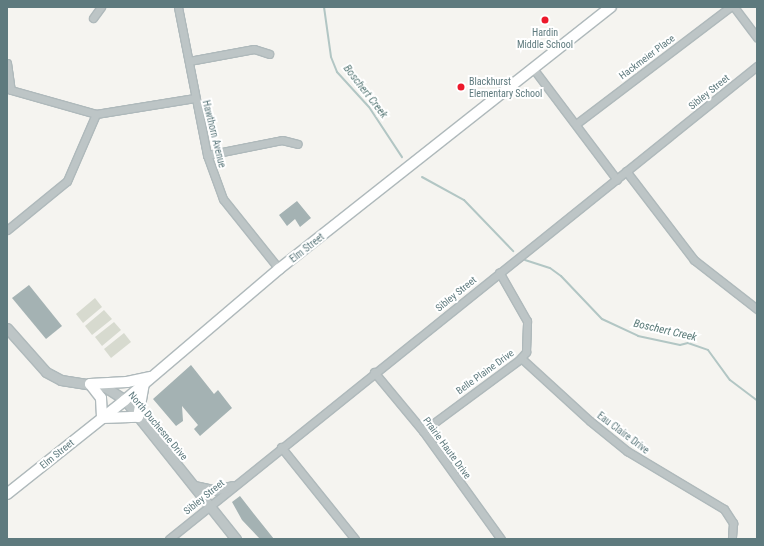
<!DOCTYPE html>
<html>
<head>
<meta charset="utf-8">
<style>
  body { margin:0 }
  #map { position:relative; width:764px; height:546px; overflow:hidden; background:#f5f4f0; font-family:"Roboto Condensed",sans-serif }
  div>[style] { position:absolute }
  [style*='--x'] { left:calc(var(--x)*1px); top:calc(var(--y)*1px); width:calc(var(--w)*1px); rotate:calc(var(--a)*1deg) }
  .green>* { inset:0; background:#d7dacf }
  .stream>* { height:2px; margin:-1px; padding:0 1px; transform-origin:1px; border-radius:1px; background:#b2c6c4 }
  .building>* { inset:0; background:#a4b2b3 }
  .roads { filter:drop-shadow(1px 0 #afb9bb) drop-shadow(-1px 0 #afb9bb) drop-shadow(0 1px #afb9bb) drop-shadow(0 -1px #afb9bb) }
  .minor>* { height:7px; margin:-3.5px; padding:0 3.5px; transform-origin:3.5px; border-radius:3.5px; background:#bdc5c6 }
  .tertiary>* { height:9px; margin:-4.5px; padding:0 4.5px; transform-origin:4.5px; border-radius:4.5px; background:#bdc5c6 }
  .secondary>* { height:10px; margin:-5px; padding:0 5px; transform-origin:5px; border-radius:5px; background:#fff }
  .dots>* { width:11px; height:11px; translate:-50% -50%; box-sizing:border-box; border:2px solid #fff; border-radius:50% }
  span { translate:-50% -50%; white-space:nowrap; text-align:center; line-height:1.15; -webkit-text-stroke:4px #fff; paint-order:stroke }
  .poi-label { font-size:10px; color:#5e7a7e }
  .left { translate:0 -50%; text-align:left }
  .street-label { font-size:10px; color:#5e7a7e }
  .water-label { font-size:11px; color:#597a78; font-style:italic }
  .frame { position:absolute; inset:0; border:8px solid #5e7a7e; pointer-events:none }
</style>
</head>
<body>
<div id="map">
  <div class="green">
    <div style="clip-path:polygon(95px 298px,102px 307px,83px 323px,76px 314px)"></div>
    <div style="clip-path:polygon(104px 310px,112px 319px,92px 335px,85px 326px)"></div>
    <div style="clip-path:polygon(114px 322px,121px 330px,102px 346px,95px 337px)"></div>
    <div style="clip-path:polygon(124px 333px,131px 342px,111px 358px,104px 349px)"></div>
  </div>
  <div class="stream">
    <div style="--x:324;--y:7;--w:50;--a:82"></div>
    <div style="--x:331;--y:57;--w:16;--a:68"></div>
    <div style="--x:337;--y:72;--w:47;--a:47.6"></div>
    <div style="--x:369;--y:107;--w:60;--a:56.6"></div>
    <div style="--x:422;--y:177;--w:48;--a:28.7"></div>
    <div style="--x:464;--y:200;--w:71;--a:46.1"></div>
    <div style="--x:525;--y:260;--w:26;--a:18"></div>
    <div style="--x:550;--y:268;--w:14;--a:36"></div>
    <div style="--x:561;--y:276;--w:59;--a:46.4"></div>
    <div style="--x:602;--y:319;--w:40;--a:25"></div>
    <div style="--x:638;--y:336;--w:43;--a:12.1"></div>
    <div style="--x:680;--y:345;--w:8;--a:-14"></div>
    <div style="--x:688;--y:343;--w:21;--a:19"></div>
    <div style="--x:708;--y:350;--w:37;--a:54"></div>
    <div style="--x:730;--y:380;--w:34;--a:37"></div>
  </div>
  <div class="building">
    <div style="clip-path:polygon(297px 201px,311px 218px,300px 227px,295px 219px,287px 226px,279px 215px)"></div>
    <div style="clip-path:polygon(29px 285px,62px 326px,46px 339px,12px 298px)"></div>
    <div style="clip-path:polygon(191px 365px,214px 394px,218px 390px,232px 408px,200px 436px,194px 429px,198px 425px,182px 406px,183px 421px,176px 426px,153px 399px)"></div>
    <div style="clip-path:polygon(240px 496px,254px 514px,274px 539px,260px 539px,242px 520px,232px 502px)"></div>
  </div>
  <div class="roads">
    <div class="minor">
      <div style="--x:178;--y:7;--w:151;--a:78.9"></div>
      <div style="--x:207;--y:155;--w:47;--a:70"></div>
      <div style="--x:223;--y:199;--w:90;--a:51.3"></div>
      <div style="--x:734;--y:7;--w:38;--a:53"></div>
      <div style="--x:93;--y:18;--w:14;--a:-54"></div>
      <div style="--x:189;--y:61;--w:66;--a:-10.5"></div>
      <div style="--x:254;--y:49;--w:16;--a:18"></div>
      <div style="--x:7;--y:63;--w:27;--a:82"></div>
      <div style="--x:532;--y:67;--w:141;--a:53"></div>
      <div style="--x:11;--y:90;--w:88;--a:15.8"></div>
      <div style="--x:96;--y:114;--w:100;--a:-9.2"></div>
      <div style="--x:576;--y:124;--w:193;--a:-37.2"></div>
      <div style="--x:207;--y:155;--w:76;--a:-11.3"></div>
      <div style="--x:282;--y:140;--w:16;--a:14"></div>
      <div style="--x:626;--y:171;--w:112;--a:52.6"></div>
      <div style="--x:694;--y:260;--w:80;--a:37.9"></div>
      <div style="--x:7;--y:230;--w:77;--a:-39.2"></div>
      <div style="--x:67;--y:181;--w:73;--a:-66.6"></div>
      <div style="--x:521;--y:358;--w:93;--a:42.4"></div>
      <div style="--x:590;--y:421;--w:48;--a:39"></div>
      <div style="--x:627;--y:451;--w:113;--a:30.9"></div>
      <div style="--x:724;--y:509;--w:17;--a:57"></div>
      <div style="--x:733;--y:523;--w:16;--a:94"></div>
      <div style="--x:374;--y:372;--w:77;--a:50.3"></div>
      <div style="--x:423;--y:431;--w:133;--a:54.2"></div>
      <div style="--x:423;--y:431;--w:119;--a:-36.5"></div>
      <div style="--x:519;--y:360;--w:11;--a:-49"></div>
      <div style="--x:526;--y:352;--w:31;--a:-88"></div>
      <div style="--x:527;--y:321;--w:56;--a:-119.7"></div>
      <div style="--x:281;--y:447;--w:118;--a:51.2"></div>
      <div style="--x:169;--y:539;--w:755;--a:-38.81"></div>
    </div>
    <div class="tertiary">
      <div style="--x:7;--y:328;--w:59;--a:48.4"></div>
      <div style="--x:46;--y:372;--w:17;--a:28"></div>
      <div style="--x:61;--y:380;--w:45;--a:9"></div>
      <div style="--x:105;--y:387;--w:24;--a:33"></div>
      <div style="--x:125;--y:400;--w:178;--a:51.4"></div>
      <div style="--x:194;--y:486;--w:19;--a:12"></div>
      <div style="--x:213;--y:490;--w:20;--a:-11"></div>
    </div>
    <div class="secondary">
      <div style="--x:90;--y:384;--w:18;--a:52"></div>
      <div style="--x:101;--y:398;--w:20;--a:87"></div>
      <div style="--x:102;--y:418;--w:36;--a:-2"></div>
      <div style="--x:138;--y:417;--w:34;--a:-80"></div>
      <div style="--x:90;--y:384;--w:37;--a:-3"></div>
      <div style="--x:127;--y:382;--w:24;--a:-12"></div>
      <div style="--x:7;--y:494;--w:151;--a:-38.5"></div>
      <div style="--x:125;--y:400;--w:202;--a:-40.4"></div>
      <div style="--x:279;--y:269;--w:423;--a:-38.3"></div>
    </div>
  </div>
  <div class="dots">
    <div style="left:545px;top:20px;background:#ed192c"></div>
    <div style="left:461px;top:87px;background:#ed192c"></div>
  </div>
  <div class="poi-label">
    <span style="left:545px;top:38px">Hardin<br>Middle School</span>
    <span class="left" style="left:469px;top:87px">Blackhurst<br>Elementary School</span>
  </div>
  <div class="street-label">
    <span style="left:647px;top:57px;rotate:-37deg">Hackmeier Place</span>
    <span style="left:709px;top:92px;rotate:-39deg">Sibley Street</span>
    <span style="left:214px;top:134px;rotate:76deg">Hawthorn Avenue</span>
    <span style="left:307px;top:248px;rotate:-38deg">Elm Street</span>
    <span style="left:456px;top:294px;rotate:-39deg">Sibley Street</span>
    <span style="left:485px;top:372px;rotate:-36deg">Belle Plaine Drive</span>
    <span style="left:158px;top:426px;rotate:50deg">North Duchesne Drive</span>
    <span style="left:623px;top:433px;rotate:37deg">Eau Claire Drive</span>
    <span style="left:447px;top:448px;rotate:54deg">Prairie Haute Drive</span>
    <span style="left:57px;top:454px;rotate:-39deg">Elm Street</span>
    <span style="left:204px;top:497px;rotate:-39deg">Sibley Street</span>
  </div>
  <div class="water-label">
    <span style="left:365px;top:92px;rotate:52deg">Boschert Creek</span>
    <span style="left:665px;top:331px;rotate:13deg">Boschert Creek</span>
  </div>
  <div class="frame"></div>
</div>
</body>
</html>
